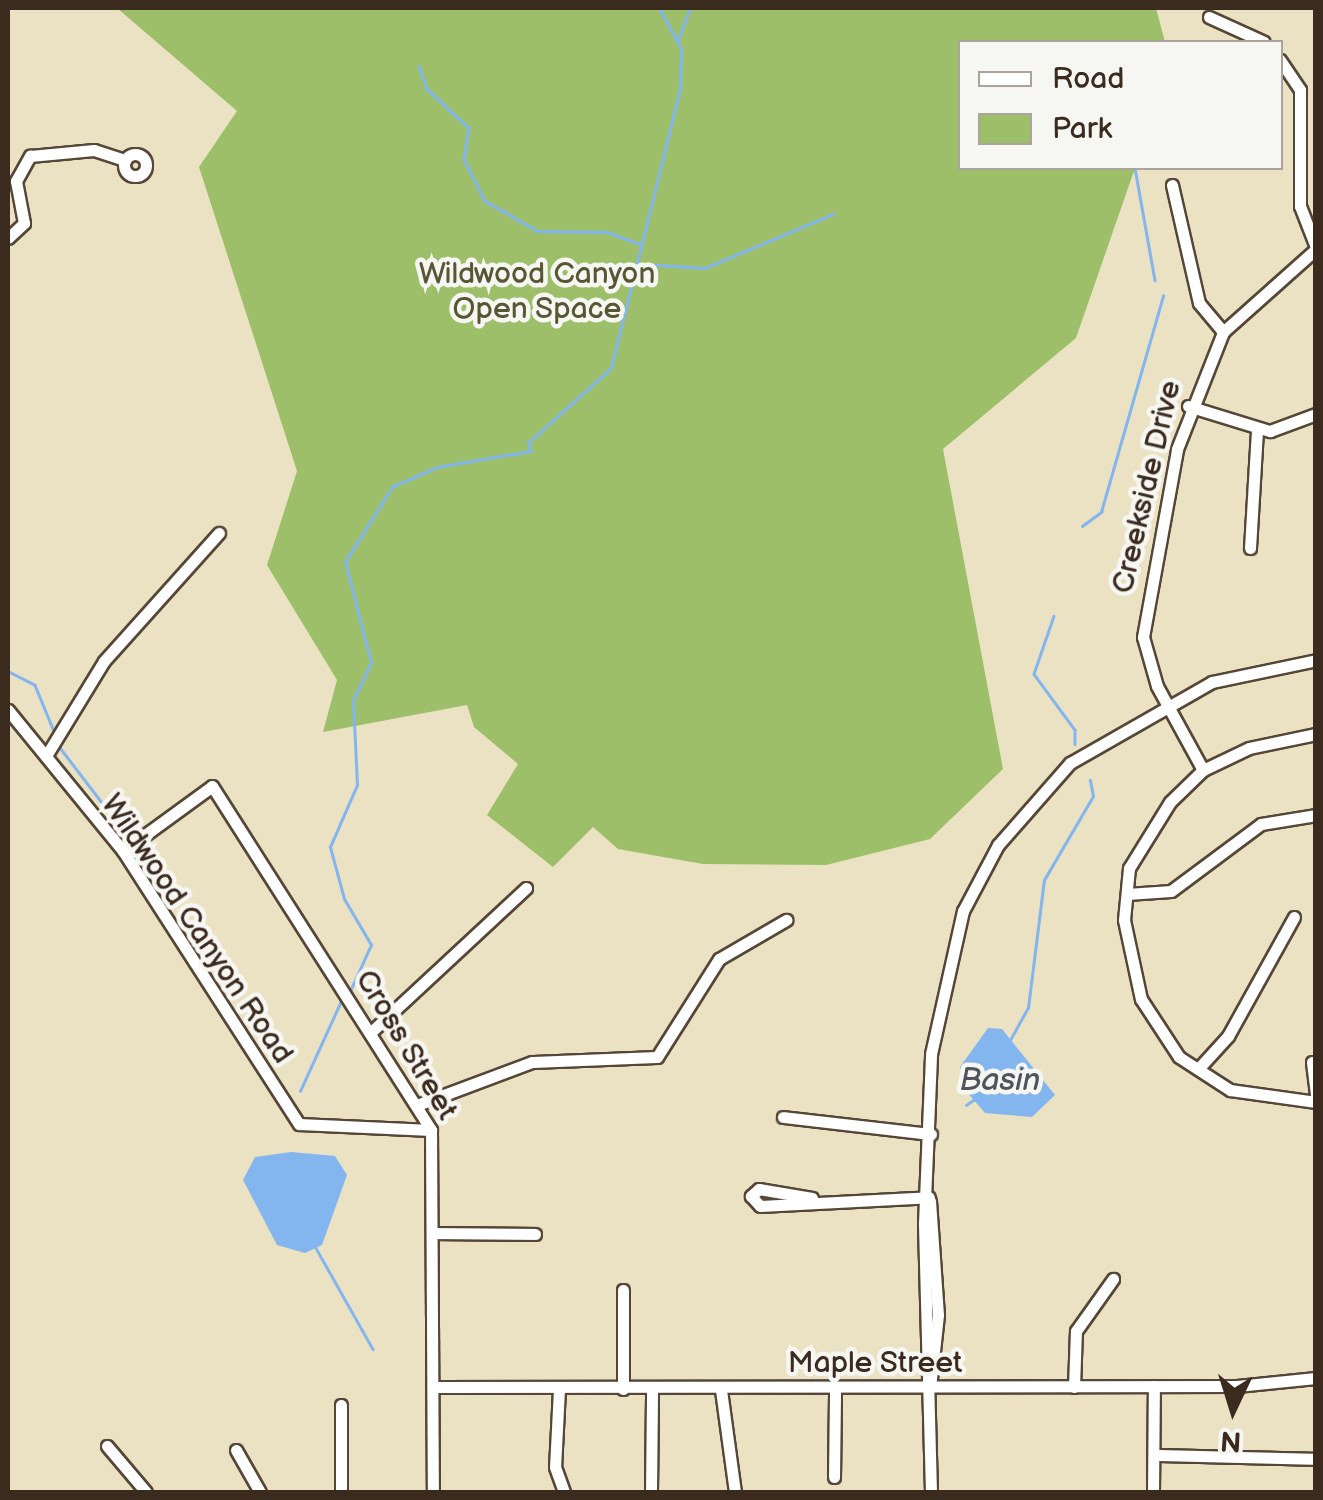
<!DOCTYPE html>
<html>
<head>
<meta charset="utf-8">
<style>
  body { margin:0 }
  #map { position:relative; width:1323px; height:1500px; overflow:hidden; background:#eae2c2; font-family:"Balsamiq Sans",sans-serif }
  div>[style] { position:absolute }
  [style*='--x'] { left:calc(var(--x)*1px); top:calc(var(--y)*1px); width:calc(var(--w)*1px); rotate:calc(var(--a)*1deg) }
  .green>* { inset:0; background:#9dbf69 }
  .water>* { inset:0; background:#83b5ef }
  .stream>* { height:2.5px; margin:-1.25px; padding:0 1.25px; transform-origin:1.25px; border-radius:1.25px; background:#83b5ef }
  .roads { filter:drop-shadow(2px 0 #554637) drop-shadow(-2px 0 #554637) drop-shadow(0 2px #554637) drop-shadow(0 -2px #554637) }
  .minor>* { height:11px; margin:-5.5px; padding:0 5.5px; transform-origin:5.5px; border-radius:5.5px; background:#fff }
  .minor>.ring { margin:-5.5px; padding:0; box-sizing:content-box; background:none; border:11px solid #fff; border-radius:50% }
  span { translate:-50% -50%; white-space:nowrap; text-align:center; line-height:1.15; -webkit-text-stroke:9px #f6f6f2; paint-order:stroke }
  .park-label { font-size:30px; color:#585734 }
  .street-label { font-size:30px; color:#3b2a1e }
  .water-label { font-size:32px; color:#51545d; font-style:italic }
  .frame { position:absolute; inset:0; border:10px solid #3b2a1e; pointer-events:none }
  .legend { position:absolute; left:958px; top:40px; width:325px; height:130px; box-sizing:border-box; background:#f6f6f2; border:2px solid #aba49d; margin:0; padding:12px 18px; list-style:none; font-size:30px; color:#3b2a1e }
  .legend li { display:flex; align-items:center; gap:20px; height:50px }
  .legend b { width:50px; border:2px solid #aba49d }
  .north { position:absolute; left:1183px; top:1360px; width:100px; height:100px; -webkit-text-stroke:8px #f6f6f2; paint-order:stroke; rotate:184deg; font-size:28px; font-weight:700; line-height:40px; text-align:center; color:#3b2a1e }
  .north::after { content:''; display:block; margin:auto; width:35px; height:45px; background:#3b2a1e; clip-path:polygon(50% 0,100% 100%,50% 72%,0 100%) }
</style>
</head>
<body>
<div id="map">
  <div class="green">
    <div style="clip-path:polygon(117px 8px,1156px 8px,1165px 42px,961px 42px,961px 168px,1135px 168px,1076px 338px,943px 449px,1003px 769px,930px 839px,826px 865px,703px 864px,618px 849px,593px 827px,553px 867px,487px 815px,518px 764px,474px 727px,467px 705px,323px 732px,337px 680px,267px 565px,297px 471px,199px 167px,237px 111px)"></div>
  </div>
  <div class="water">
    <div style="clip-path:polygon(988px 1028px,1002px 1029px,1055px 1095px,1032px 1117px,985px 1113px,966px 1091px,960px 1067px)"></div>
    <div style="clip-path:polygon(291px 1152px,335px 1156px,347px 1175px,322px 1245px,305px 1253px,277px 1245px,243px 1180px,255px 1157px)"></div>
  </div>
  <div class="stream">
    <div style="--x:677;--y:42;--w:36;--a:-69"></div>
    <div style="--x:419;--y:66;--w:24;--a:71"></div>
    <div style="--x:427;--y:89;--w:57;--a:42.9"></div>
    <div style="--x:469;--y:128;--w:31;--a:99"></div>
    <div style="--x:464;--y:159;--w:47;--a:63.4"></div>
    <div style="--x:485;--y:201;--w:61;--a:29.5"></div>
    <div style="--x:538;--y:231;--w:69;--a:0.8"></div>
    <div style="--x:607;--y:232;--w:37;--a:20"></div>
    <div style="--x:1135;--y:168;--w:114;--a:79.9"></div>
    <div style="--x:641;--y:264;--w:64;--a:3.6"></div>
    <div style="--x:705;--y:268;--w:139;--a:-22.9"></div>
    <div style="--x:1082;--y:526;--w:24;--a:-36"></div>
    <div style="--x:1101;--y:512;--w:225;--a:-74"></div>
    <div style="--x:1054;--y:616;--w:61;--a:109"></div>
    <div style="--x:1034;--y:674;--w:69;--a:53.8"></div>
    <div style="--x:1075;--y:730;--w:14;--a:90"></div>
    <div style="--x:8;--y:671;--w:30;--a:27"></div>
    <div style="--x:35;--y:685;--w:50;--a:67.6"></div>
    <div style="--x:58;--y:745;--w:112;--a:52.6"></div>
    <div style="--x:350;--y:991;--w:51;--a:-65.5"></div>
    <div style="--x:371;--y:945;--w:53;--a:-120.4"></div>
    <div style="--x:344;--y:899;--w:54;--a:-105.1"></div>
    <div style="--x:330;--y:847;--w:68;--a:-66.5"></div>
    <div style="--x:357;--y:785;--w:85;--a:-92.7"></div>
    <div style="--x:353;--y:700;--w:41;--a:-64.1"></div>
    <div style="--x:371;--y:663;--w:104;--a:-104.4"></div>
    <div style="--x:345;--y:562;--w:89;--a:-57.9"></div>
    <div style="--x:392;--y:487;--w:49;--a:-24"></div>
    <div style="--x:437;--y:467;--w:95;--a:-9.7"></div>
    <div style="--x:531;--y:451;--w:9;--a:-111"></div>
    <div style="--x:528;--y:443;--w:112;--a:-42.1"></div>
    <div style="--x:611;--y:368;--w:287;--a:-76.1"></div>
    <div style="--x:680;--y:89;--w:40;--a:-88.6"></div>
    <div style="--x:681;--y:49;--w:47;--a:-118.2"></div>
    <div style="--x:1010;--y:1040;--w:37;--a:-61"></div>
    <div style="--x:1028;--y:1008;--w:129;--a:-82.9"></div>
    <div style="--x:1044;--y:880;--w:97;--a:-59.7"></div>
    <div style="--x:1093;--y:796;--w:16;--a:-101"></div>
    <div style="--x:300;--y:1091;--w:99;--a:-65.5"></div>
    <div style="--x:966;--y:1105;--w:11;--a:-34"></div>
    <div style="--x:316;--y:1248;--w:116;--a:60.6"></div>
  </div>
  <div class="roads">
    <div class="minor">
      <div style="--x:1209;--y:17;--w:60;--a:24.4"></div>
      <div style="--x:1280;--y:60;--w:36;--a:56"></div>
      <div style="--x:1300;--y:90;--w:116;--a:90"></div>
      <div style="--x:1300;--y:206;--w:44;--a:68.7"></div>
      <div class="ring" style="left:124px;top:154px;width:11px;height:11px"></div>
      <div style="--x:1172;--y:185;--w:121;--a:77.1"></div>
      <div style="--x:1199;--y:303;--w:38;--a:50"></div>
      <div style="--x:8;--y:238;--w:22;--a:-43"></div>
      <div style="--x:24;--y:223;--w:43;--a:-100.8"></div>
      <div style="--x:16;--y:181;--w:29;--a:-61"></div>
      <div style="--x:30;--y:156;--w:64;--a:-5.4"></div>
      <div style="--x:94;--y:150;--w:33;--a:18"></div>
      <div style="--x:1188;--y:406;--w:86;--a:17"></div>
      <div style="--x:1270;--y:431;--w:49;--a:-20.3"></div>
      <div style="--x:1250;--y:548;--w:119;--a:-86.6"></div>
      <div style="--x:8;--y:710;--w:182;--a:50.8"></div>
      <div style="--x:123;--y:851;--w:325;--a:57.2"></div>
      <div style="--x:299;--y:1124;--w:132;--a:2.6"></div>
      <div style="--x:1316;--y:734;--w:68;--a:168.2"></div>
      <div style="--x:1249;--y:748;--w:51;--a:154.4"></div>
      <div style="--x:1203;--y:770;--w:46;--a:135.9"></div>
      <div style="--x:1170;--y:802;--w:78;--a:121.8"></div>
      <div style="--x:1129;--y:868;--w:52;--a:95.5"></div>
      <div style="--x:1124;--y:920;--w:81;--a:77.9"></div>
      <div style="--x:1141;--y:999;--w:69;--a:56.8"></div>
      <div style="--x:1179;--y:1057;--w:61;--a:32.9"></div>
      <div style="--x:1230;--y:1090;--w:87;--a:7.9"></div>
      <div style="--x:46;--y:756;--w:111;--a:-58.6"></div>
      <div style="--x:104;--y:661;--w:172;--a:-48.1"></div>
      <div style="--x:1203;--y:770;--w:96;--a:-118.7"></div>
      <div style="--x:1157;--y:686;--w:51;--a:-105.9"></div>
      <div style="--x:1143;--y:637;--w:191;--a:-79.7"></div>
      <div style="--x:1177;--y:449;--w:126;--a:-68.5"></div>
      <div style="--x:1223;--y:332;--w:125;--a:-41.7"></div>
      <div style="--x:123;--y:851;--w:110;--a:-36.1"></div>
      <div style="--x:212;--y:786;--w:408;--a:57.5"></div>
      <div style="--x:431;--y:1130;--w:362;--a:89.7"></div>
      <div style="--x:1127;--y:894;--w:44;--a:-3.9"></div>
      <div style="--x:1171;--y:891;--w:112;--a:-36.7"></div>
      <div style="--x:1261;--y:824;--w:56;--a:-9.3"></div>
      <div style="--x:370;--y:1033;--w:213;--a:-42.9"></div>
      <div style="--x:1312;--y:1062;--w:33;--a:83"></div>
      <div style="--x:1198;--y:1069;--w:45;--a:-47.7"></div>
      <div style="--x:1228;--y:1036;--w:136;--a:-61"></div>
      <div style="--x:417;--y:1105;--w:123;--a:-20.5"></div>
      <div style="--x:532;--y:1062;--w:125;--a:-2.3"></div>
      <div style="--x:657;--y:1057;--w:116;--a:-57.7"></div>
      <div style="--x:719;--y:959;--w:78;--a:-30.2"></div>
      <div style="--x:783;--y:1117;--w:149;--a:6.6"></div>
      <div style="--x:812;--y:1198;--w:54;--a:-170.4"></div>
      <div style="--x:759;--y:1189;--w:11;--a:139"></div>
      <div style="--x:751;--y:1196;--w:13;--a:48"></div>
      <div style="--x:760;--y:1206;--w:169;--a:-3"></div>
      <div style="--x:930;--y:1201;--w:114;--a:86"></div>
      <div style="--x:938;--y:1315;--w:73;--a:96.3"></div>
      <div style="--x:435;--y:1233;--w:100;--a:0.6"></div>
      <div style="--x:623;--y:1290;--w:99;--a:90"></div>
      <div style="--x:434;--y:1387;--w:803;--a:-0.07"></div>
      <div style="--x:1237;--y:1386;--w:79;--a:-5.8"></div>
      <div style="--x:1074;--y:1387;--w:56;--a:-88"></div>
      <div style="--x:1076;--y:1331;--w:64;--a:-54.6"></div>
      <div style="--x:559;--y:1389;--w:78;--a:92.9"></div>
      <div style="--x:555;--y:1467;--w:27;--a:70"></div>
      <div style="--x:721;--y:1390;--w:103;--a:82.2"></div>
      <div style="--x:341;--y:1405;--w:87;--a:90"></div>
      <div style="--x:107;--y:1446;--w:60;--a:49.7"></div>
      <div style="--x:236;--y:1450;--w:48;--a:60.3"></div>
      <div style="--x:1154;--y:1455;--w:162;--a:1.4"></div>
      <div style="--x:834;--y:1477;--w:88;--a:-89.3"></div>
      <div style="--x:651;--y:1492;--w:103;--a:-89.4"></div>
      <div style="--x:931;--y:1492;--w:269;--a:-91.5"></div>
      <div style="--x:924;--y:1223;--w:169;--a:-87.6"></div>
      <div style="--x:931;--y:1054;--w:147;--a:-77.4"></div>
      <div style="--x:963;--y:911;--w:75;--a:-62.1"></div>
      <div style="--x:998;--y:845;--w:109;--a:-48.7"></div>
      <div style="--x:1070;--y:763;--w:163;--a:-29.7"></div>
      <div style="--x:1212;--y:682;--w:106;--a:-11.9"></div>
      <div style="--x:1153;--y:1492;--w:106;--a:-89.5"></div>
    </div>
  </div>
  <div class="park-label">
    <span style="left:537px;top:291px">Wildwood Canyon<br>Open Space</span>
  </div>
  <div class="street-label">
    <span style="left:1147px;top:487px;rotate:-77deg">Creekside Drive</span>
    <span style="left:197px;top:929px;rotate:56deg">Wildwood Canyon Road</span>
    <span style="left:406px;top:1045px;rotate:59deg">Cross Street</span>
    <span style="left:875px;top:1363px">Maple Street</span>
  </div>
  <div class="water-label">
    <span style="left:1000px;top:1081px">Basin</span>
  </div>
  <div class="frame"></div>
  <ul class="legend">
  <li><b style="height:12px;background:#fff"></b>Road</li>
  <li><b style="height:28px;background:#9dbf69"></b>Park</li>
  </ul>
  <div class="north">N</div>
</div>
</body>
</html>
